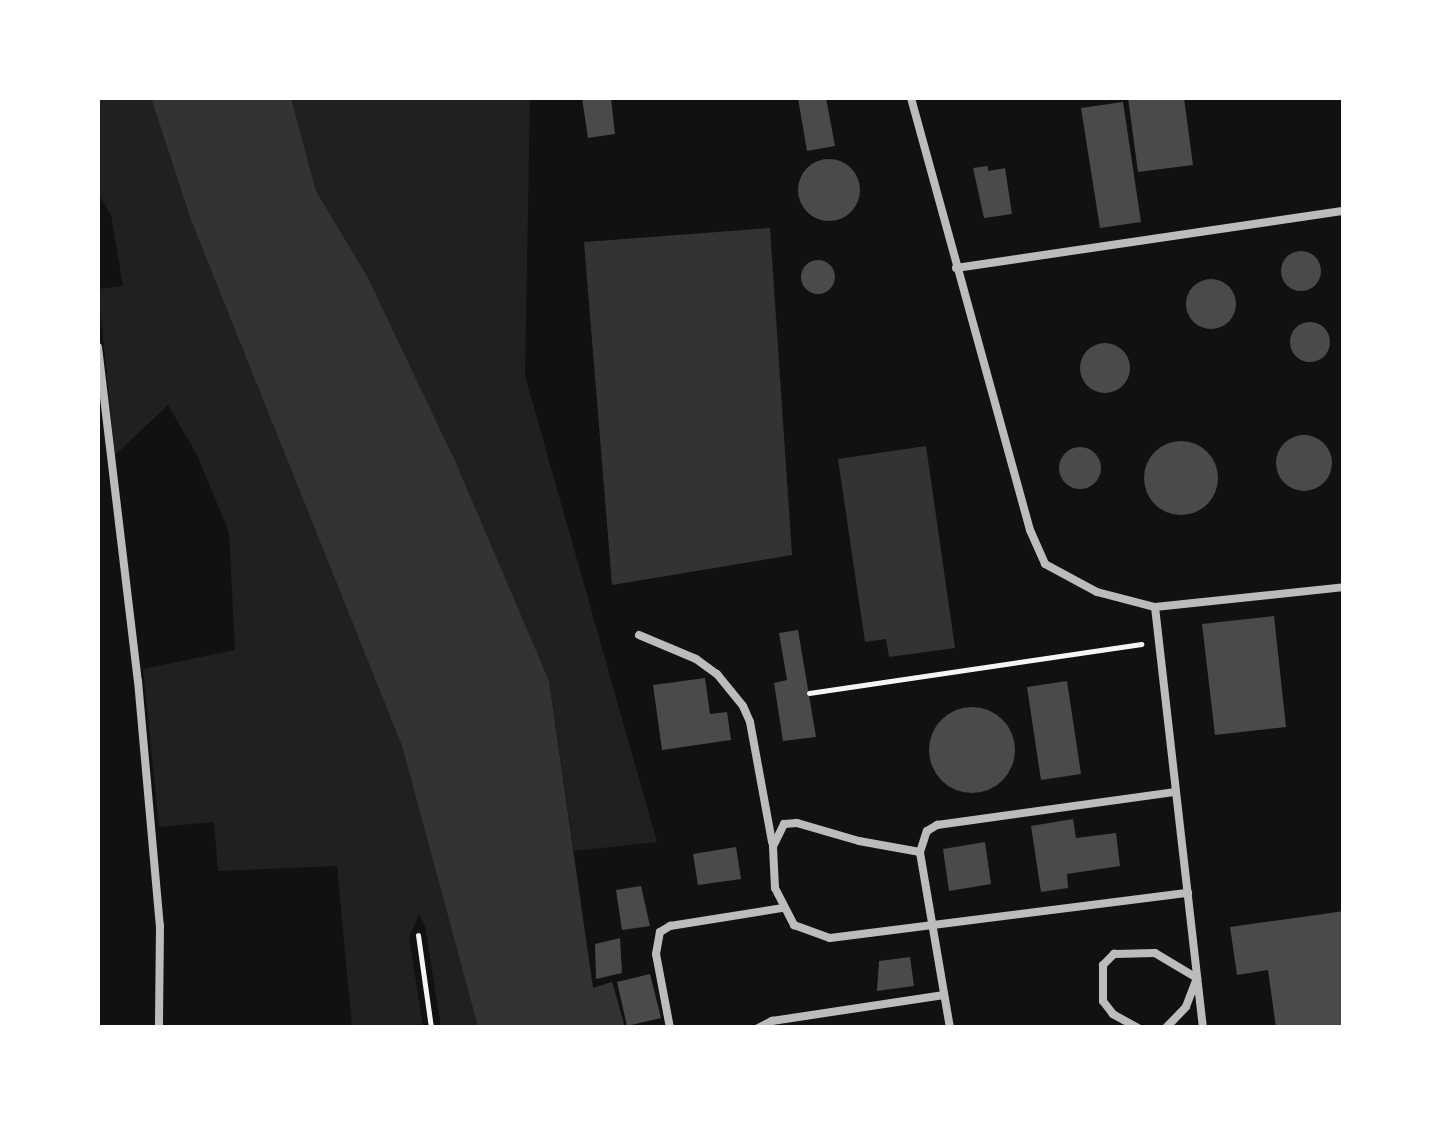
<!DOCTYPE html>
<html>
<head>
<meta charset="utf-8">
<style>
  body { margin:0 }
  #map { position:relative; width:1441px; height:1125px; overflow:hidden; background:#111; font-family:Quicksand,sans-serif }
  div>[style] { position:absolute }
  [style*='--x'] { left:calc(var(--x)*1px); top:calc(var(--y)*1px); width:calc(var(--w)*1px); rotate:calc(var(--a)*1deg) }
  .green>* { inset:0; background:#202020 }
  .water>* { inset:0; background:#333 }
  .building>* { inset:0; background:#4a4a4a }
  .round { border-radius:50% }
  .path>* { height:5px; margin:-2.5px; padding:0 2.5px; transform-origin:2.5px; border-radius:2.5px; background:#f5f5f5 }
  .service>* { height:8px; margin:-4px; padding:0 4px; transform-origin:4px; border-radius:4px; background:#bcbcbc }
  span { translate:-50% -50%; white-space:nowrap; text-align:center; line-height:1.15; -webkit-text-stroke:9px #fff; paint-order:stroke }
  .frame { position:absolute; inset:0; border:100px solid #fff; pointer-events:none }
</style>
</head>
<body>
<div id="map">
  <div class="green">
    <div style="clip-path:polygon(98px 98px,151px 98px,191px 220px,402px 746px,478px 1027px,441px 1027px,425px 926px,419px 915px,409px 937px,423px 1027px,352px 1027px,337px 866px,218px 871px,214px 822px,159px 827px,143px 669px,235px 650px,229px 532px,197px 455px,168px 405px,115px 455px,98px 289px,123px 286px,111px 215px,98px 193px)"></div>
    <div style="clip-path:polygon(291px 98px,530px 98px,525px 376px,657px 842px,574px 851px,549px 681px,367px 276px,316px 191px)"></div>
  </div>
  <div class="water">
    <div style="clip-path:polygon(151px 98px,291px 98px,316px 191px,367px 276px,455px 461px,549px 681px,593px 988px,612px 982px,625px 1027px,478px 1027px,402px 746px,191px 220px)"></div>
    <div style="clip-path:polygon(770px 228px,792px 555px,612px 585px,584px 242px)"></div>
    <div style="clip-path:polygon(926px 446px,955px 648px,889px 657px,886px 639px,865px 642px,838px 459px)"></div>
  </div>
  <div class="building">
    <div style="clip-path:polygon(582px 98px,611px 98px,615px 134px,588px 138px)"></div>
    <div style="clip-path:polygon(798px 98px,826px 98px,835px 146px,807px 151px)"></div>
    <div style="clip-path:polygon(1128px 98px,1184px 98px,1193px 165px,1138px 172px)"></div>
    <div style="clip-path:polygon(1123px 102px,1141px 222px,1100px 228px,1081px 108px)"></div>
    <div class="round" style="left:798px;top:159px;width:62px;height:62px"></div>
    <div style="clip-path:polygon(988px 166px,988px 171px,1005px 168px,1012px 214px,984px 218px,973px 168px)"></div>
    <div class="round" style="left:1281px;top:251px;width:40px;height:40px"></div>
    <div class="round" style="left:801px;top:260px;width:34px;height:34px"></div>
    <div class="round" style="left:1186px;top:279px;width:50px;height:50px"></div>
    <div class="round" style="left:1290px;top:322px;width:40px;height:40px"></div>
    <div class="round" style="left:1080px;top:343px;width:50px;height:50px"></div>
    <div class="round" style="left:1276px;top:435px;width:56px;height:56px"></div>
    <div class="round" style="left:1144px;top:441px;width:74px;height:74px"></div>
    <div class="round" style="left:1059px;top:447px;width:42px;height:42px"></div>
    <div style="clip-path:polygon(1274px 616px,1286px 727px,1215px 735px,1202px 624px)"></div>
    <div style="clip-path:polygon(798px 630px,816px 737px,783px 741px,774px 683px,787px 680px,779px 633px)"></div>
    <div style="clip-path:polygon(705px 678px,710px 714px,727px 712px,731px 740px,662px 750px,653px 685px)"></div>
    <div style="clip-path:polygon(1067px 681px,1081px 774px,1041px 780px,1027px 687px)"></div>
    <div class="round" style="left:929px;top:707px;width:86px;height:86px"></div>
    <div style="clip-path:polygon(1073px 819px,1076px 838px,1116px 833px,1120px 866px,1067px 874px,1068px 888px,1041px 892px,1031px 826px)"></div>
    <div style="clip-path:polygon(985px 842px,991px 884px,949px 891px,943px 849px)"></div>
    <div style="clip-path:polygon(736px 847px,741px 879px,698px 885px,693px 854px)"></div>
    <div style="clip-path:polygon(641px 886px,650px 926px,622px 930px,616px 890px)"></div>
    <div style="clip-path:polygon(1344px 911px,1344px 1028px,1276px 1028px,1268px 970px,1237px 975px,1230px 927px)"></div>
    <div style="clip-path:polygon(620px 938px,622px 973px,596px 979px,595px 944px)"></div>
    <div style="clip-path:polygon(910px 957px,914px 986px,877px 991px,879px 961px)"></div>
    <div style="clip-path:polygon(650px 974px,661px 1018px,627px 1026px,617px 982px)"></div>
  </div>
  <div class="path">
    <div style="--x:809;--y:693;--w:336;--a:-8.4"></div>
    <div style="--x:418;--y:935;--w:94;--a:82"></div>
  </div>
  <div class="service">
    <div style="--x:911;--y:98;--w:448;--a:74.6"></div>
    <div style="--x:1030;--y:530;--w:37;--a:66"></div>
    <div style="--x:1045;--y:564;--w:59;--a:28.3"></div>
    <div style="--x:1097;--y:592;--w:60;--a:14.5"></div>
    <div style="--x:1155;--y:607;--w:190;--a:-6"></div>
    <div style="--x:956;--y:268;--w:392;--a:-8.4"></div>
    <div style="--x:98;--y:347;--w:336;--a:83.2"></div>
    <div style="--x:138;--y:681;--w:246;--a:84.9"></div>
    <div style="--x:160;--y:926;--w:102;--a:90.6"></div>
    <div style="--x:1155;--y:607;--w:424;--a:83.5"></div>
    <div style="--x:639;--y:635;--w:62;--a:22.8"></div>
    <div style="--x:696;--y:659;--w:26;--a:36"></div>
    <div style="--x:717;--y:674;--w:41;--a:50.9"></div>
    <div style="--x:743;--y:706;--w:17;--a:66"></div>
    <div style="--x:750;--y:722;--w:122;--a:79.6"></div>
    <div style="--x:920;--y:852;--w:62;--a:-169.8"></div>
    <div style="--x:859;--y:841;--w:65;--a:-163.8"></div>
    <div style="--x:797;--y:823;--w:13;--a:176"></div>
    <div style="--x:784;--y:824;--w:25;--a:116"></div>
    <div style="--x:773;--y:847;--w:41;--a:87.2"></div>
    <div style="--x:775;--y:888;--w:42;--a:62.8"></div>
    <div style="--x:794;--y:925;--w:38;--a:20"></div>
    <div style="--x:830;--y:938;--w:361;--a:-7.2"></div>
    <div style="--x:670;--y:1028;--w:75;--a:-100.7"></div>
    <div style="--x:656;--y:954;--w:22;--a:-80"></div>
    <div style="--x:660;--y:932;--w:12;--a:-31"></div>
    <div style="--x:670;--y:926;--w:113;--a:-9.1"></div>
    <div style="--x:758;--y:1028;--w:16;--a:-27"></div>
    <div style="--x:772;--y:1021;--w:174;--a:-8.6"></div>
    <div style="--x:950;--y:1028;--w:179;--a:-99.7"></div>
    <div style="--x:920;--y:852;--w:22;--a:-72"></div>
    <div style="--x:927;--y:831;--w:12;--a:-31"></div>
    <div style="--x:937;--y:825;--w:241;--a:-7.9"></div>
    <div style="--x:1138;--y:1028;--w:29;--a:-151"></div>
    <div style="--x:1113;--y:1014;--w:16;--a:-128"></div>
    <div style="--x:1103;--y:1001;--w:36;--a:-90"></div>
    <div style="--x:1103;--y:965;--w:16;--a:-45"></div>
    <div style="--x:1114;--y:954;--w:41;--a:-1.4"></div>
    <div style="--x:1155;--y:953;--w:49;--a:30.8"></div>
    <div style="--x:1197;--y:978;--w:31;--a:111"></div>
    <div style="--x:1186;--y:1007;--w:29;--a:134"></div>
  </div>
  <div class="frame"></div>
</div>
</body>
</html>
